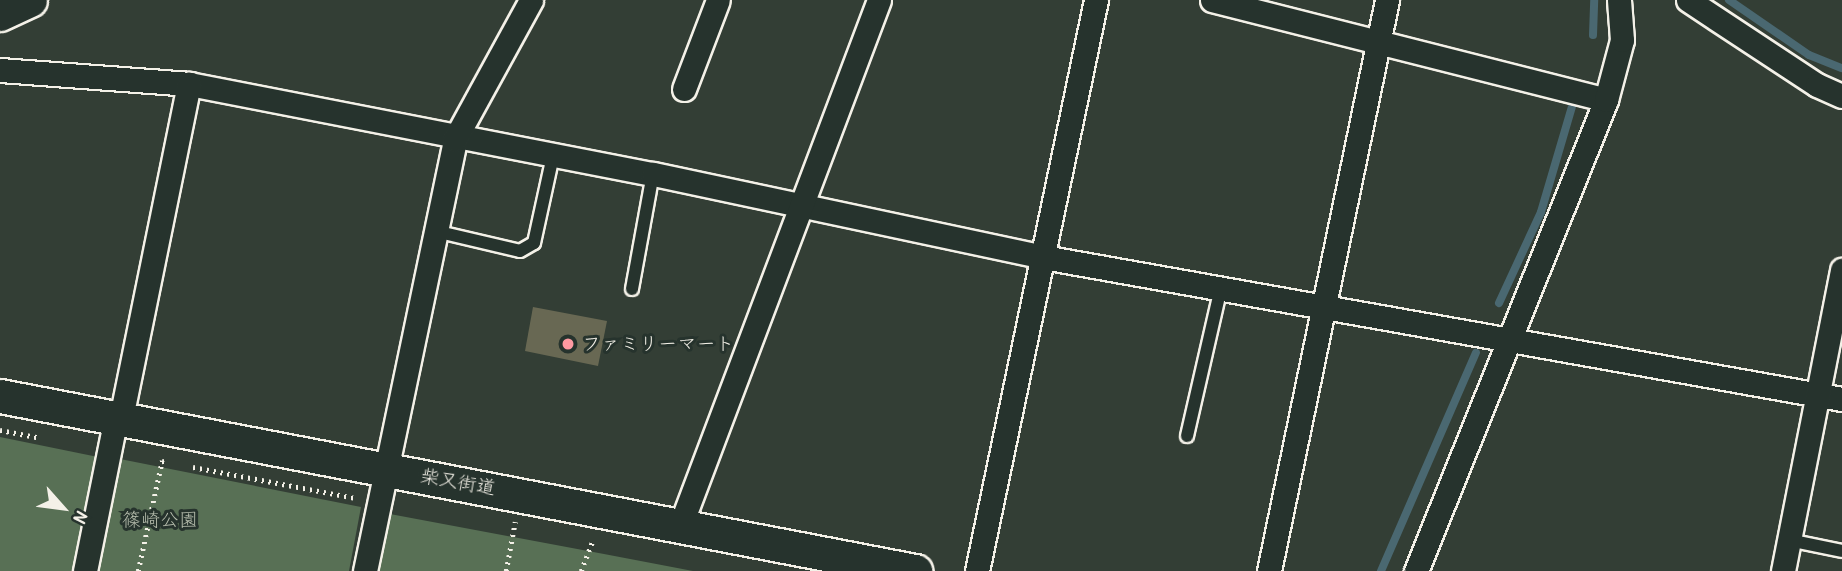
<!DOCTYPE html>
<html>
<head>
<meta charset="utf-8">
<style>
  body { margin:0 }
  #map { position:relative; width:1842px; height:571px; overflow:hidden; background:#333e35; font-family:"Patrick Hand","Klee One",sans-serif }
  div>[style] { position:absolute }
  [style*='--x'] { left:calc(var(--x)*1px); top:calc(var(--y)*1px); width:calc(var(--w)*1px); rotate:calc(var(--a)*1deg) }
  .green>* { inset:0; background:#587055 }
  .stream>* { height:8px; margin:-4px; padding:0 4px; transform-origin:4px; border-radius:4px; background:#4a6871 }
  .building>* { inset:0; background:#686853 }
  .path>* { height:4.5px; margin-top:-2.25px; transform-origin:0; background:repeating-linear-gradient(90deg,#f4f1e8 0 2px,transparent 0 7px) }
  .roads { filter:drop-shadow(2px 0 #f4f1e8) drop-shadow(-2px 0 #f4f1e8) drop-shadow(0 2px #f4f1e8) drop-shadow(0 -2px #f4f1e8) }
  .lane>* { height:12px; margin:-6px; padding:0 6px; transform-origin:6px; border-radius:6px; background:#26332d }
  .street>* { height:23px; margin:-11.5px; padding:0 11.5px; transform-origin:11.5px; border-radius:11.5px; background:#26332d }
  .secondary>* { height:33px; margin:-16.5px; padding:0 16.5px; transform-origin:16.5px; border-radius:16.5px; background:#26332d }
  .dots>* { width:19px; height:19px; translate:-50% -50%; box-sizing:border-box; border:4px solid #26332d; border-radius:50% }
  span { translate:-50% -50%; white-space:nowrap; text-align:center; line-height:1.15; -webkit-text-stroke:6px #26332d; paint-order:stroke }
  .poi-label { font-size:19px; color:#f4f1e8 }
  .left { translate:0 -50%; text-align:left }
  .street-label { font-size:19px; color:#f4f1e8 }
  .park-label { font-size:19px; color:#b6bdad }
  .north { position:absolute; left:28px; top:473px; width:70px; height:70px; -webkit-text-stroke:5px #26332d; paint-order:stroke; rotate:118deg; font-size:19px; font-weight:700; line-height:28px; text-align:center; color:#f4f1e8 }
  .north::after { content:''; display:block; margin:auto; width:24px; height:32px; background:#f4f1e8; clip-path:polygon(50% 0,100% 100%,50% 72%,0 100%) }
</style>
</head>
<body>
<div id="map">
  <div class="green">
    <div style="clip-path:polygon(0 437px,98px 457px,74px 571px,0 571px)"></div>
    <div style="clip-path:polygon(115px 458px,361px 507px,349px 571px,94px 571px)"></div>
    <div style="clip-path:polygon(390px 514px,604px 554px,693px 571px,378px 571px)"></div>
  </div>
  <div class="stream">
    <div style="--x:1729;--y:0;--w:97;--a:34.5"></div>
    <div style="--x:1809;--y:55;--w:35;--a:22"></div>
    <div style="--x:1593;--y:35;--w:35;--a:-88"></div>
    <div style="--x:1499;--y:303;--w:100;--a:-65.2"></div>
    <div style="--x:1541;--y:212;--w:109;--a:-73.6"></div>
    <div style="--x:1381;--y:571;--w:238;--a:-66.5"></div>
  </div>
  <div class="building">
    <div style="clip-path:polygon(533px 307px,607px 321px,598px 366px,525px 351px)"></div>
  </div>
  <div class="path">
    <div style="--x:0;--y:430;--w:38;--a:11"></div>
    <div style="--x:193;--y:467;--w:166;--a:10.8"></div>
    <div style="--x:138;--y:571;--w:113;--a:-77.7"></div>
    <div style="--x:162;--y:461;--w:5;--a:11"></div>
    <div style="--x:506;--y:571;--w:50;--a:-79.6"></div>
    <div style="--x:581;--y:571;--w:33;--a:-69"></div>
  </div>
  <div class="roads">
    <div class="lane">
      <div style="--x:435;--y:231;--w:87;--a:13.2"></div>
      <div style="--x:520;--y:251;--w:16;--a:-30"></div>
      <div style="--x:534;--y:243;--w:89;--a:-77.7"></div>
      <div style="--x:632;--y:289;--w:117;--a:-79.7"></div>
      <div style="--x:1187;--y:436;--w:152;--a:-77.1"></div>
      <div style="--x:1789;--y:540;--w:54;--a:11.7"></div>
    </div>
    <div class="street">
      <div style="--x:1212;--y:0;--w:406;--a:14.2"></div>
      <div style="--x:1688;--y:0;--w:154;--a:33.4"></div>
      <div style="--x:1817;--y:85;--w:27;--a:24"></div>
      <div style="--x:0;--y:70;--w:190;--a:4.2"></div>
      <div style="--x:189;--y:84;--w:473;--a:11"></div>
      <div style="--x:653;--y:174;--w:399;--a:12"></div>
      <div style="--x:1043;--y:257;--w:812;--a:10.08"></div>
      <div style="--x:684;--y:89;--w:95;--a:-69.1"></div>
      <div style="--x:121;--y:418;--w:341;--a:-78.5"></div>
      <div style="--x:681;--y:524;--w:560;--a:-69.3"></div>
      <div style="--x:85;--y:571;--w:157;--a:-78.6"></div>
      <div style="--x:365;--y:571;--w:441;--a:-78.2"></div>
      <div style="--x:455;--y:139;--w:158;--a:-61.3"></div>
      <div style="--x:977;--y:571;--w:583;--a:-78.23"></div>
      <div style="--x:1269;--y:571;--w:583;--a:-78.32"></div>
      <div style="--x:1416;--y:571;--w:508;--a:-68.03"></div>
      <div style="--x:1606;--y:100;--w:62;--a:-75.1"></div>
      <div style="--x:1622;--y:40;--w:40;--a:-94.3"></div>
      <div style="--x:1783;--y:571;--w:307;--a:-78.9"></div>
    </div>
    <div class="secondary">
      <div style="--x:0;--y:14;--w:33;--a:-25"></div>
      <div style="--x:0;--y:396;--w:932;--a:10.83"></div>
    </div>
  </div>
  <div class="dots">
    <div style="left:568px;top:344px;background:#ff9aa2"></div>
  </div>
  <div class="poi-label">
    <span class="left" style="left:582px;top:344px">ファミリーマート</span>
  </div>
  <div class="street-label">
    <span style="left:458px;top:482px;rotate:10deg">柴又街道</span>
  </div>
  <div class="park-label">
    <span style="left:160px;top:520px">篠崎公園</span>
  </div>
  <div class="north">N</div>
</div>
</body>
</html>
